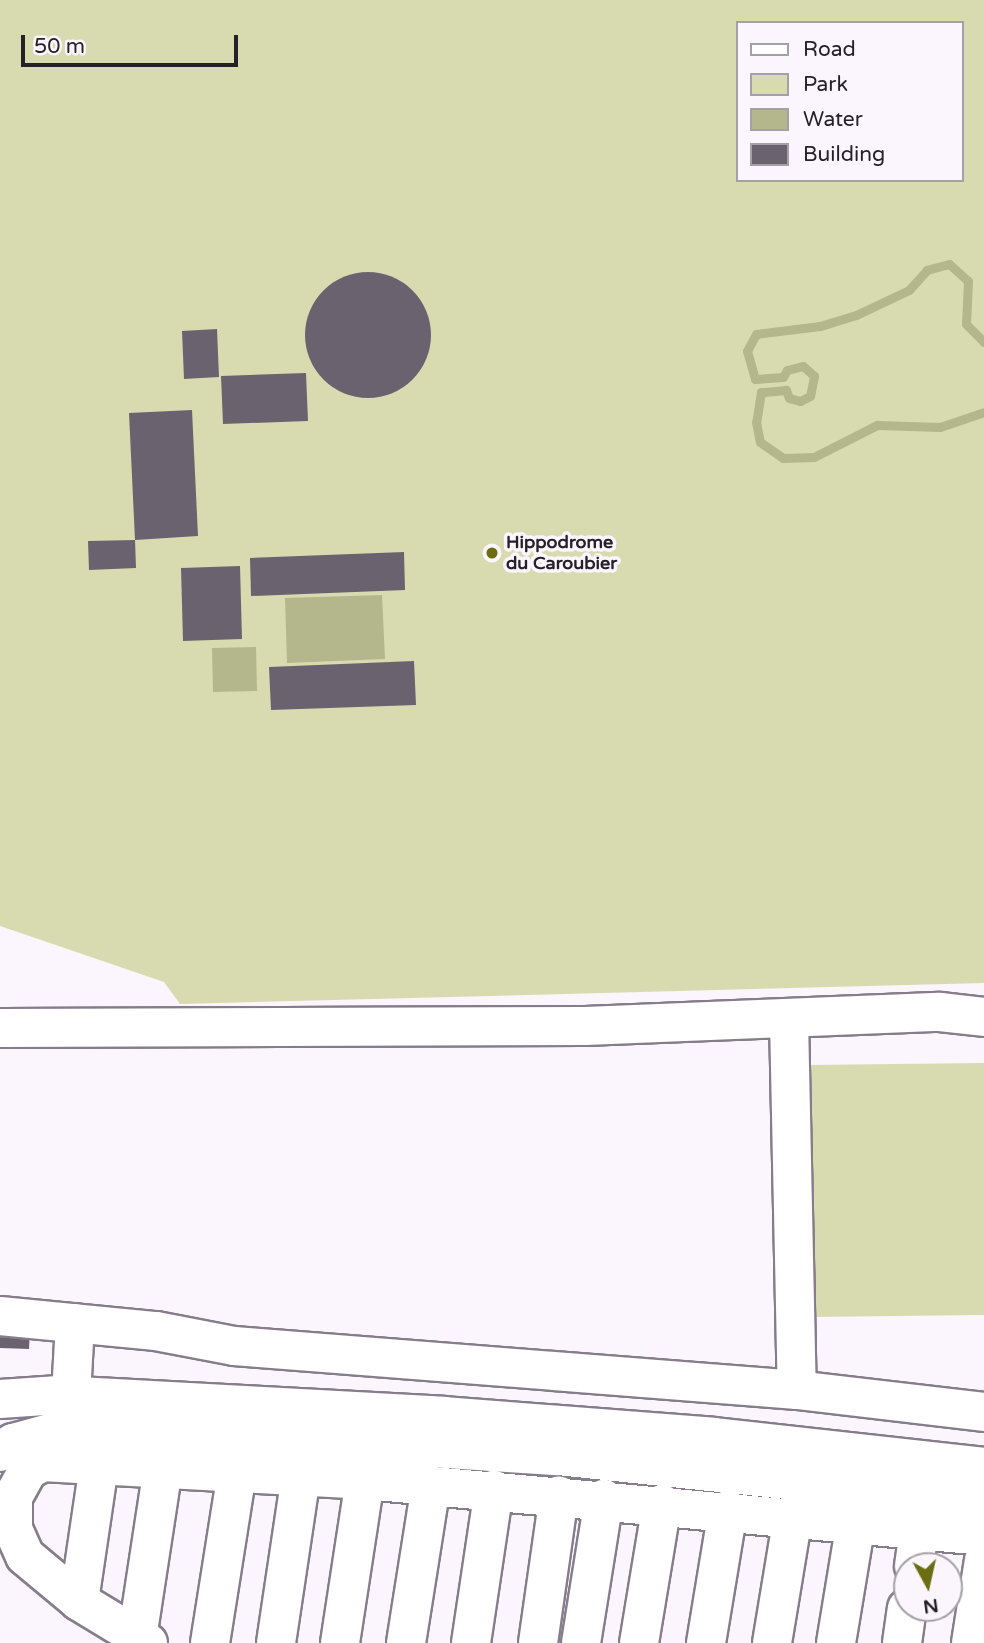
<!DOCTYPE html>
<html>
<head>
<meta charset="utf-8">
<style>
  body { margin:0 }
  #map { position:relative; width:984px; height:1643px; overflow:hidden; background:#fbf5fd; font-family:"Varela Round",sans-serif }
  div>[style] { position:absolute }
  [style*='--x'] { left:calc(var(--x)*1px); top:calc(var(--y)*1px); width:calc(var(--w)*1px); rotate:calc(var(--a)*1deg) }
  .green>* { inset:0; background:#d8dbb0 }
  .water>* { inset:0; background:#b4b78b }
  .stream>* { height:9px; margin:-4.5px; padding:0 4.5px; transform-origin:4.5px; border-radius:4.5px; background:#b4b78b }
  .building>* { inset:0; background:#6b626f }
  .round { border-radius:50% }
  .roads { filter:drop-shadow(2px 0 #867d8a) drop-shadow(-2px 0 #867d8a) drop-shadow(0 2px #867d8a) drop-shadow(0 -2px #867d8a) }
  .minor>* { height:38px; margin:-19px; padding:0 19px; transform-origin:19px; border-radius:19px; background:#fff }
  .dots>* { width:19px; height:19px; translate:-50% -50%; box-sizing:border-box; border:4px solid #fbf5fd; border-radius:50% }
  span { translate:-50% -50%; white-space:nowrap; text-align:center; line-height:1.15; -webkit-text-stroke:7px #fbf5fd; paint-order:stroke }
  .poi-label { font-size:18px; color:#252126; font-weight:700 }
  .left { translate:0 -50%; text-align:left }
  .legend { position:absolute; left:736px; top:21px; width:228px; height:161px; box-sizing:border-box; background:#fbf5fd; border:2px solid #a5a0a7; margin:0; padding:9px 12px; list-style:none; font-size:21px; color:#252126 }
  .legend li { display:flex; align-items:center; gap:14px; height:35px }
  .legend b { width:35px; border:2px solid #a5a0a7 }
  .north { position:absolute; left:893px; top:1552px; width:70px; height:70px; box-sizing:border-box; background:#fbf5fd; border:2px solid #a5a0a7; border-radius:50%; rotate:172deg; font-size:19px; font-weight:700; line-height:28px; text-align:center; color:#252126 }
  .north::after { content:''; display:block; margin:auto; width:24px; height:32px; background:#6a6d10; clip-path:polygon(50% 0,100% 100%,50% 72%,0 100%) }
  .scale { position:absolute; left:21px; top:35px; width:217px; height:32px; box-sizing:border-box; border:4px solid #252126; border-top:0; padding-left:9px; font-size:21px; line-height:24px; white-space:nowrap; color:#252126; -webkit-text-stroke:5px #fbf5fd; paint-order:stroke }
</style>
</head>
<body>
<div id="map">
  <div class="green">
    <div style="clip-path:polygon(evenodd,0 0,984px 0,984px 983px,180px 1004px,164px 982px,0 926px,0 0,737px 23px,961px 23px,961px 180px,737px 180px,737px 23px)"></div>
    <div style="clip-path:polygon(984px 1063px,984px 1315px,809px 1317px,806px 1065px)"></div>
  </div>
  <div class="water">
    <div style="clip-path:polygon(382px 595px,385px 659px,287px 663px,285px 598px)"></div>
    <div style="clip-path:polygon(256px 647px,257px 691px,213px 692px,212px 648px)"></div>
  </div>
  <div class="stream">
    <div style="--x:984;--y:342;--w:25;--a:-135"></div>
    <div style="--x:966;--y:324;--w:43;--a:-87.3"></div>
    <div style="--x:968;--y:281;--w:25;--a:-138"></div>
    <div style="--x:949;--y:264;--w:23;--a:165"></div>
    <div style="--x:927;--y:270;--w:27;--a:132"></div>
    <div style="--x:909;--y:290;--w:59;--a:154.7"></div>
    <div style="--x:856;--y:315;--w:38;--a:163"></div>
    <div style="--x:820;--y:326;--w:64;--a:172.9"></div>
    <div style="--x:756;--y:334;--w:19;--a:118"></div>
    <div style="--x:747;--y:351;--w:29;--a:74"></div>
    <div style="--x:755;--y:379;--w:28;--a:-4"></div>
    <div style="--x:783;--y:377;--w:8;--a:-60"></div>
    <div style="--x:787;--y:370;--w:16;--a:-14"></div>
    <div style="--x:803;--y:366;--w:15;--a:42"></div>
    <div style="--x:814;--y:376;--w:20;--a:101"></div>
    <div style="--x:810;--y:396;--w:11;--a:153"></div>
    <div style="--x:800;--y:401;--w:11;--a:-165"></div>
    <div style="--x:789;--y:398;--w:9;--a:-111"></div>
    <div style="--x:786;--y:390;--w:25;--a:175"></div>
    <div style="--x:761;--y:392;--w:30;--a:99"></div>
    <div style="--x:756;--y:422;--w:20;--a:79"></div>
    <div style="--x:760;--y:442;--w:28;--a:35"></div>
    <div style="--x:783;--y:458;--w:31;--a:-2"></div>
    <div style="--x:814;--y:457;--w:71;--a:-26.9"></div>
    <div style="--x:877;--y:425;--w:63;--a:1.8"></div>
    <div style="--x:940;--y:427;--w:46;--a:-18.8"></div>
  </div>
  <div class="building">
    <div class="round" style="left:305px;top:272px;width:126px;height:126px"></div>
    <div style="clip-path:polygon(217px 329px,219px 377px,184px 379px,182px 331px)"></div>
    <div style="clip-path:polygon(306px 373px,308px 421px,223px 424px,221px 376px)"></div>
    <div style="clip-path:polygon(192px 410px,198px 536px,135px 540px,129px 413px)"></div>
    <div style="clip-path:polygon(135px 540px,136px 568px,89px 570px,88px 541px)"></div>
    <div style="clip-path:polygon(404px 552px,405px 590px,251px 596px,250px 558px)"></div>
    <div style="clip-path:polygon(240px 566px,242px 639px,183px 641px,181px 568px)"></div>
    <div style="clip-path:polygon(414px 661px,416px 705px,271px 710px,269px 667px)"></div>
    <div style="clip-path:polygon(0 1327px,30px 1329px,29px 1349px,0 1348px)"></div>
  </div>
  <div class="roads">
    <div class="minor">
      <div style="--x:789;--y:1019;--w:371;--a:88.8"></div>
      <div style="--x:0;--y:1028;--w:585;--a:-0.2"></div>
      <div style="--x:585;--y:1026;--w:355;--a:-2.3"></div>
      <div style="--x:940;--y:1012;--w:44;--a:6.5"></div>
      <div style="--x:0;--y:1316;--w:157;--a:5.5"></div>
      <div style="--x:156;--y:1331;--w:79;--a:10.9"></div>
      <div style="--x:234;--y:1346;--w:565;--a:4.47"></div>
      <div style="--x:797;--y:1390;--w:188;--a:6.7"></div>
      <div style="--x:71;--y:1395;--w:72;--a:-86.8"></div>
      <div style="--x:0;--y:1399;--w:59;--a:-3.9"></div>
      <div style="--x:59;--y:1395;--w:385;--a:3.1"></div>
      <div style="--x:443;--y:1416;--w:271;--a:4.4"></div>
      <div style="--x:713;--y:1437;--w:273;--a:6.3"></div>
      <div style="--x:0;--y:1452;--w:16;--a:-35"></div>
      <div style="--x:13;--y:1443;--w:50;--a:-15.2"></div>
      <div style="--x:61;--y:1430;--w:81;--a:0"></div>
      <div style="--x:142;--y:1430;--w:417;--a:3.6"></div>
      <div style="--x:558;--y:1456;--w:428;--a:6"></div>
      <div style="--x:914;--y:1566;--w:37;--a:-82"></div>
      <div style="--x:79;--y:1601;--w:137;--a:-81.6"></div>
      <div style="--x:137;--y:1638;--w:172;--a:-81.3"></div>
      <div style="--x:148;--y:1643;--w:81;--a:-148.7"></div>
      <div style="--x:79;--y:1601;--w:70;--a:-140.2"></div>
      <div style="--x:25;--y:1556;--w:30;--a:-114"></div>
      <div style="--x:13;--y:1529;--w:32;--a:-90"></div>
      <div style="--x:13;--y:1497;--w:31;--a:-61"></div>
      <div style="--x:28;--y:1470;--w:17;--a:-28"></div>
      <div style="--x:43;--y:1462;--w:323;--a:3.2"></div>
      <div style="--x:365;--y:1480;--w:622;--a:5.17"></div>
      <div style="--x:210;--y:1643;--w:173;--a:-81"></div>
      <div style="--x:276;--y:1643;--w:169;--a:-81.5"></div>
      <div style="--x:340;--y:1643;--w:165;--a:-81.3"></div>
      <div style="--x:406;--y:1643;--w:160;--a:-81"></div>
      <div style="--x:471;--y:1643;--w:155;--a:-81.5"></div>
      <div style="--x:538;--y:1643;--w:149;--a:-81.9"></div>
      <div style="--x:581;--y:1643;--w:146;--a:-80.9"></div>
      <div style="--x:639;--y:1643;--w:141;--a:-80.6"></div>
      <div style="--x:706;--y:1643;--w:135;--a:-80.6"></div>
      <div style="--x:772;--y:1643;--w:129;--a:-80.6"></div>
      <div style="--x:836;--y:1643;--w:123;--a:-80.6"></div>
      <div style="--x:902;--y:1643;--w:35;--a:-82"></div>
      <div style="--x:971;--y:1643;--w:84;--a:-81.1"></div>
    </div>
  </div>
  <div class="dots">
    <div style="left:492px;top:553px;background:#6a6d10"></div>
  </div>
  <div class="poi-label">
    <span class="left" style="left:506px;top:553px">Hippodrome<br>du Caroubier</span>
  </div>
  <ul class="legend">
  <li><b style="height:9px;background:#fff"></b>Road</li>
  <li><b style="height:19px;background:#d8dbb0"></b>Park</li>
  <li><b style="height:19px;background:#b4b78b"></b>Water</li>
  <li><b style="height:19px;background:#6b626f"></b>Building</li>
  </ul>
  <div class="north">N</div>
  <div class="scale">50 m</div>
</div>
</body>
</html>
